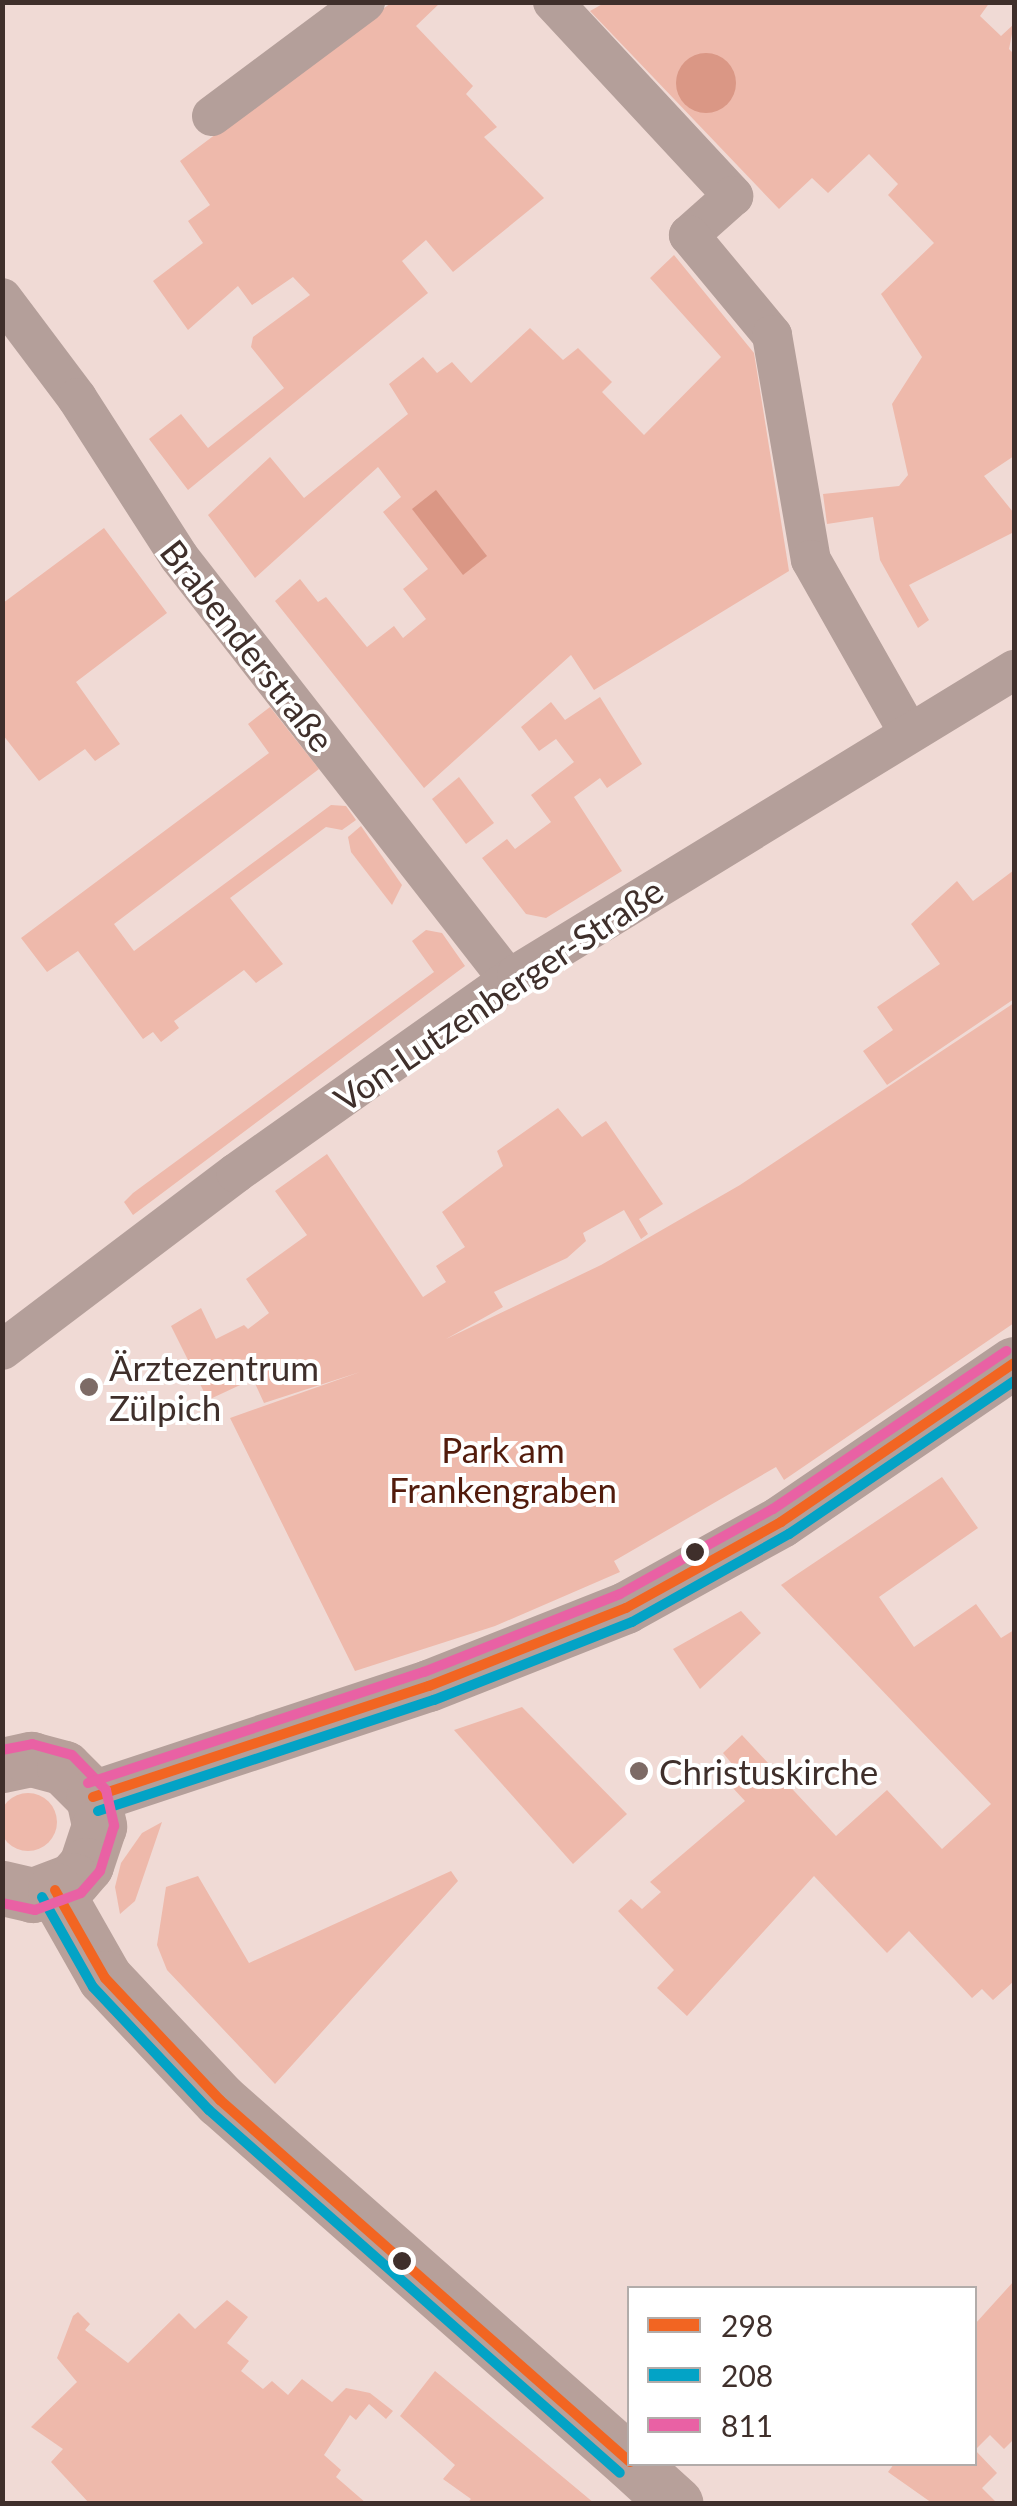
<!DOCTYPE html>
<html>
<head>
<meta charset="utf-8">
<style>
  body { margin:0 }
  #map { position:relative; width:1017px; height:2506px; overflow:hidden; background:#f0dad5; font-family:Lato,sans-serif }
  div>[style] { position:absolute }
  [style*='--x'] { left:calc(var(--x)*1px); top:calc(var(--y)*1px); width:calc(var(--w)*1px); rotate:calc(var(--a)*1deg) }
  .green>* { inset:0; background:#eeb9ab }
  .round { border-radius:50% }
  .water>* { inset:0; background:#da9785 }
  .minor>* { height:40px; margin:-20px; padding:0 20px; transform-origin:20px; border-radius:20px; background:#b49f9a }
  .tertiary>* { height:52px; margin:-26px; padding:0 26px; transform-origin:26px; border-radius:26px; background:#b49f9a }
  .primary>* { height:55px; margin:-27.5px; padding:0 27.5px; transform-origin:27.5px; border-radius:27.5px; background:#b7a09a }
  .bus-1>* { height:10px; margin:-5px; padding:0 5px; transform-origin:5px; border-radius:5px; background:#f26522 }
  .bus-2>* { height:10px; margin:-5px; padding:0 5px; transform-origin:5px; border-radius:5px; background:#03a3c6 }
  .bus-3>* { height:10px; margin:-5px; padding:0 5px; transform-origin:5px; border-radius:5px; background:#e961a4 }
  .dots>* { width:28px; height:28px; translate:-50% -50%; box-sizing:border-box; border:5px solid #fff; border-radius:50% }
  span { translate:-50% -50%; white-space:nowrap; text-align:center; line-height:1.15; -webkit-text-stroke:8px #fff; paint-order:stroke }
  .street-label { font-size:35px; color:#3f2f2b }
  .poi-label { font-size:35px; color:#3f2f2b }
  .left { translate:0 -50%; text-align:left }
  .park-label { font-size:35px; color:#521b0c }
  .frame { position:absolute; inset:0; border:5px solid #3f2f2b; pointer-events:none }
  .legend { position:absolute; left:627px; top:2286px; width:350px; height:180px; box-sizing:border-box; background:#fff; border:2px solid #b2acaa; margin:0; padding:12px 18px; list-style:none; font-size:30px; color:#3f2f2b }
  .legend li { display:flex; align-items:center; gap:20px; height:50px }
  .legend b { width:50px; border:2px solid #b2acaa }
</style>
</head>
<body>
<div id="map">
  <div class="green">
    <div style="clip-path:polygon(606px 2px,990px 2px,980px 16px,1001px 36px,1014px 24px,1009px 49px,1014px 54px,1014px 456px,984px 476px,1013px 512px,1014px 532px,909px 585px,929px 620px,918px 628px,880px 560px,873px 517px,827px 524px,823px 494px,899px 486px,908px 475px,892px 404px,922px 357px,881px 294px,934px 243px,888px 195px,898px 184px,869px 154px,828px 193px,812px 178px,779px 209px,590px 11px)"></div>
    <div style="clip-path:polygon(391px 3px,440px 3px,416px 26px,473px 86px,466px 94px,497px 127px,484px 137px,544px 198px,453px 272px,426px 240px,402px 261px,428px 293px,188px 490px,149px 439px,181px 414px,208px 448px,284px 388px,251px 347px,253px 337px,310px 295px,293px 277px,252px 305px,238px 286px,188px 330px,153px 281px,203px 243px,188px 221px,210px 205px,180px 161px)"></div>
    <div style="clip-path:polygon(674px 255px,754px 353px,789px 571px,594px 690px,571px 655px,424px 788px,275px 601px,300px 579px,318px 602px,326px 597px,367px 647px,394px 626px,403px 638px,426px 619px,403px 589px,428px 569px,383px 512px,401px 497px,378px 467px,255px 578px,208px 515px,270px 457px,304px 498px,408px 414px,389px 384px,423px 357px,437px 373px,452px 362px,471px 383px,530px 328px,563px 360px,578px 348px,612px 382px,602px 392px,644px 435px,721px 357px,650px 278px)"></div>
    <div style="clip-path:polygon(104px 528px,167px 613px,76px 682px,120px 744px,95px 761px,85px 749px,39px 781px,3px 735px,3px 603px)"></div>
    <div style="clip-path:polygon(600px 697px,642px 764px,607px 788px,600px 778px,574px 797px,622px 871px,546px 918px,526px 914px,482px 858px,507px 839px,515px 849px,551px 822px,531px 795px,574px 762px,556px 739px,539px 751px,521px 727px,551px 702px,565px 720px)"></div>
    <div style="clip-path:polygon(270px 707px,319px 769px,114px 924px,134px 951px,331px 805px,346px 806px,356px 820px,342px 830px,326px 827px,230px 898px,283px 964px,256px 983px,244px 970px,174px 1021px,179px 1028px,161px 1042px,153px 1032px,143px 1039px,78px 951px,47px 972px,21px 938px,269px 753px,248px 724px)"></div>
    <div style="clip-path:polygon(459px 777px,494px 823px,466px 844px,432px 799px)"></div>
    <div style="clip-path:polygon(361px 826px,402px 885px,392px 905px,351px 852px,348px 837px)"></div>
    <div style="clip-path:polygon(1014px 870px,1014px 999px,887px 1085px,863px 1051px,893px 1030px,877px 1007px,940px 964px,911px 924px,957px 881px,973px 901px)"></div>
    <div style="clip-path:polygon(426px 930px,442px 933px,465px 966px,133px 1215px,124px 1202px,133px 1193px,434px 972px,412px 941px)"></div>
    <div style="clip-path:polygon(1014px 1003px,1014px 1323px,784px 1480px,776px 1467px,614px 1561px,620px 1572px,495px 1626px,355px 1671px,230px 1418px,360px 1372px,264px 1403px,253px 1379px,208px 1400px,171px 1326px,201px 1308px,216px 1339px,244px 1325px,248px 1329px,269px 1313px,246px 1279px,307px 1235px,275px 1191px,327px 1154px,423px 1297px,446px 1282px,436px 1266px,465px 1247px,442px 1212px,503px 1166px,497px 1151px,558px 1108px,582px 1137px,606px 1121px,663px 1204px,639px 1219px,648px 1234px,641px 1239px,624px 1210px,583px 1233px,586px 1241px,567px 1258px,494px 1292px,503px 1307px,446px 1339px,601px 1265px,740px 1185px)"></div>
    <div style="clip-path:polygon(942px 1477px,978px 1528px,879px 1597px,914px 1647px,976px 1604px,1001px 1638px,1014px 1630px,1014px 1981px,993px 2000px,982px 1989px,972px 1998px,909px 1931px,887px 1953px,814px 1876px,687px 2016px,657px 1988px,674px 1970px,618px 1911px,631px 1899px,642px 1909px,661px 1892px,650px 1882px,745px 1801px,732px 1787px,743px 1777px,723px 1753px,742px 1735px,836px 1836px,887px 1790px,942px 1849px,991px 1804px,781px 1585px)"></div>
    <div style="clip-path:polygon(741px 1611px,761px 1633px,700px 1689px,673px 1649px)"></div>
    <div style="clip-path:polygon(522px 1707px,627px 1814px,573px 1864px,454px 1730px)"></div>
    <div class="round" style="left:-1px;top:1793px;width:58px;height:58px"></div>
    <div style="clip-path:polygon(162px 1822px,135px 1901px,120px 1914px,115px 1887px,121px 1863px,142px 1833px)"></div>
    <div style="clip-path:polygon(451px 1871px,458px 1881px,275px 2084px,167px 1970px,157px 1945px,166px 1887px,198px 1876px,249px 1963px)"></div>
    <div style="clip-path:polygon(1014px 2281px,1014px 2439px,1004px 2449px,990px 2435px,975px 2450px,997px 2473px,982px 2488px,997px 2503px,932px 2503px,888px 2472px,894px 2464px,974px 2464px,975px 2324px)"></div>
    <div style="clip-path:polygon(227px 2300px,248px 2317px,227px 2343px,249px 2361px,241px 2371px,263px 2389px,272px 2381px,288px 2395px,302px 2379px,332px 2402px,346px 2388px,370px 2393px,393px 2411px,386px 2419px,369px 2404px,356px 2420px,350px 2415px,324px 2455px,341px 2470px,336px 2477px,366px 2503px,89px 2503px,51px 2462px,63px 2449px,31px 2427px,77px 2382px,57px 2358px,73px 2316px,78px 2312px,90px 2324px,85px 2330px,128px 2363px,179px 2313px,195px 2329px)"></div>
    <div style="clip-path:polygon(435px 2371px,564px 2478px,594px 2503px,467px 2503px,471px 2499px,443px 2479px,455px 2465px,400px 2416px)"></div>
  </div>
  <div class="water">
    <div class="round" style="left:676px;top:53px;width:60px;height:60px"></div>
    <div style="clip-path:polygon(436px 490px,487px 556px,463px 575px,412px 509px)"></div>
  </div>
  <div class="minor">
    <div style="--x:553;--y:2;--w:265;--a:47.1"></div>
    <div style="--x:733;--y:196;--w:59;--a:138.4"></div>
    <div style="--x:689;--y:235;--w:130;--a:50.3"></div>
    <div style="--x:772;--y:335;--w:228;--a:80.2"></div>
    <div style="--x:811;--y:560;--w:199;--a:60.5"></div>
    <div style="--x:212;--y:116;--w:191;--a:-36.7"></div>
    <div style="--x:2;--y:298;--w:125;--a:53.1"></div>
    <div style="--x:77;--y:398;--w:189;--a:57.3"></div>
    <div style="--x:179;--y:557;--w:536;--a:52.04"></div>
    <div style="--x:2;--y:1350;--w:293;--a:-37.1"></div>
    <div style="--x:236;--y:1173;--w:344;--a:-35.3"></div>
    <div style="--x:517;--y:974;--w:583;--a:-31.45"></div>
  </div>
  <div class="tertiary">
    <div style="--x:93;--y:1797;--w:354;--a:-18.3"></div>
    <div style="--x:429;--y:1686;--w:212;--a:-21.6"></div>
    <div style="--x:626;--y:1608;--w:177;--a:-29"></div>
    <div style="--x:781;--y:1522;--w:282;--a:-34.3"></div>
  </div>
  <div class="primary">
    <div style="--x:2;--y:1765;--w:30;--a:-12"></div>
    <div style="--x:31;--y:1759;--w:34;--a:15"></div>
    <div style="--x:64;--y:1768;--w:41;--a:45"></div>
    <div style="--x:93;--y:1797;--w:30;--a:78"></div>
    <div style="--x:99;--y:1826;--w:41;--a:108.4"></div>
    <div style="--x:86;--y:1865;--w:20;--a:131"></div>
    <div style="--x:73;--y:1880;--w:43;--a:159.4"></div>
    <div style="--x:33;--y:1895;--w:32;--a:-167"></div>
    <div style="--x:55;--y:1890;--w:101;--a:60.4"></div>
    <div style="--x:105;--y:1978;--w:168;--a:46.7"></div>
    <div style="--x:220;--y:2100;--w:547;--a:41.44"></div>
    <div style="--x:632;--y:2464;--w:59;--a:42.3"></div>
  </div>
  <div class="bus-1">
    <div style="--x:93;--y:1797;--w:354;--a:-18.3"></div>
    <div style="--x:429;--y:1686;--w:212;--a:-21.6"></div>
    <div style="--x:626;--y:1608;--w:177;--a:-29"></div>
    <div style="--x:781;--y:1522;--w:282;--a:-34.3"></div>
    <div style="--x:55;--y:1890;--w:101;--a:60.4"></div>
    <div style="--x:105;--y:1978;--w:168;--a:46.7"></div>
    <div style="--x:220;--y:2100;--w:547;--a:41.44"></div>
  </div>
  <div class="bus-2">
    <div style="--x:98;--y:1811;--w:354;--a:-18.3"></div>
    <div style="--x:434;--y:1700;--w:213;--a:-21.5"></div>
    <div style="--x:632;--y:1622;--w:180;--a:-29.3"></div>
    <div style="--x:789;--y:1534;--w:272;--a:-34.2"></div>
    <div style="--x:42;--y:1897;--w:103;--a:60.5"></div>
    <div style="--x:93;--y:1987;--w:169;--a:46.7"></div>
    <div style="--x:209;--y:2110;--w:548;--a:41.45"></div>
  </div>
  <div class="bus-3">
    <div style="--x:2;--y:1750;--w:31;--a:-11"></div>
    <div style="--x:32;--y:1744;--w:41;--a:15.4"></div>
    <div style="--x:72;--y:1755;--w:49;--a:45.8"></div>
    <div style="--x:106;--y:1790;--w:37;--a:77"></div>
    <div style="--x:114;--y:1826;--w:47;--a:107.3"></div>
    <div style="--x:100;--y:1871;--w:29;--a:131"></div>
    <div style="--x:81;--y:1893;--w:49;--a:159.7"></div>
    <div style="--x:35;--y:1910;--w:34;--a:-168"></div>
    <div style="--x:88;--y:1783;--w:354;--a:-18.3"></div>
    <div style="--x:424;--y:1672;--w:211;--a:-21.7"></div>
    <div style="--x:620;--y:1594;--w:175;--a:-29.1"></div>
    <div style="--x:773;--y:1509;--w:282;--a:-34.1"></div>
  </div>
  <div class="dots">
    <div style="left:89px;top:1387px;background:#7d6b66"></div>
    <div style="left:695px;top:1552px;background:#3f2f2b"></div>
    <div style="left:639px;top:1771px;background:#7d6b66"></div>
    <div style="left:402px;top:2261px;background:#3f2f2b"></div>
  </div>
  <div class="street-label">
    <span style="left:248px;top:645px;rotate:52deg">Brabenderstraße</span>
    <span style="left:498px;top:994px;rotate:-34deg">Von-Lutzenberger-Straße</span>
  </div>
  <div class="poi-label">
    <span class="left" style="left:109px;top:1387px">Ärztezentrum<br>Zülpich</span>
    <span class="left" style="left:659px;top:1771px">Christuskirche</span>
  </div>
  <div class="park-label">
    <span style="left:503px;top:1469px">Park am<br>Frankengraben</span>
  </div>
  <div class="frame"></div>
  <ul class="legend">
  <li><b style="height:12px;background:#f26522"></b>298</li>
  <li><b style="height:12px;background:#03a3c6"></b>208</li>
  <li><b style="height:12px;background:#e961a4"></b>811</li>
  </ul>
</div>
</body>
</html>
